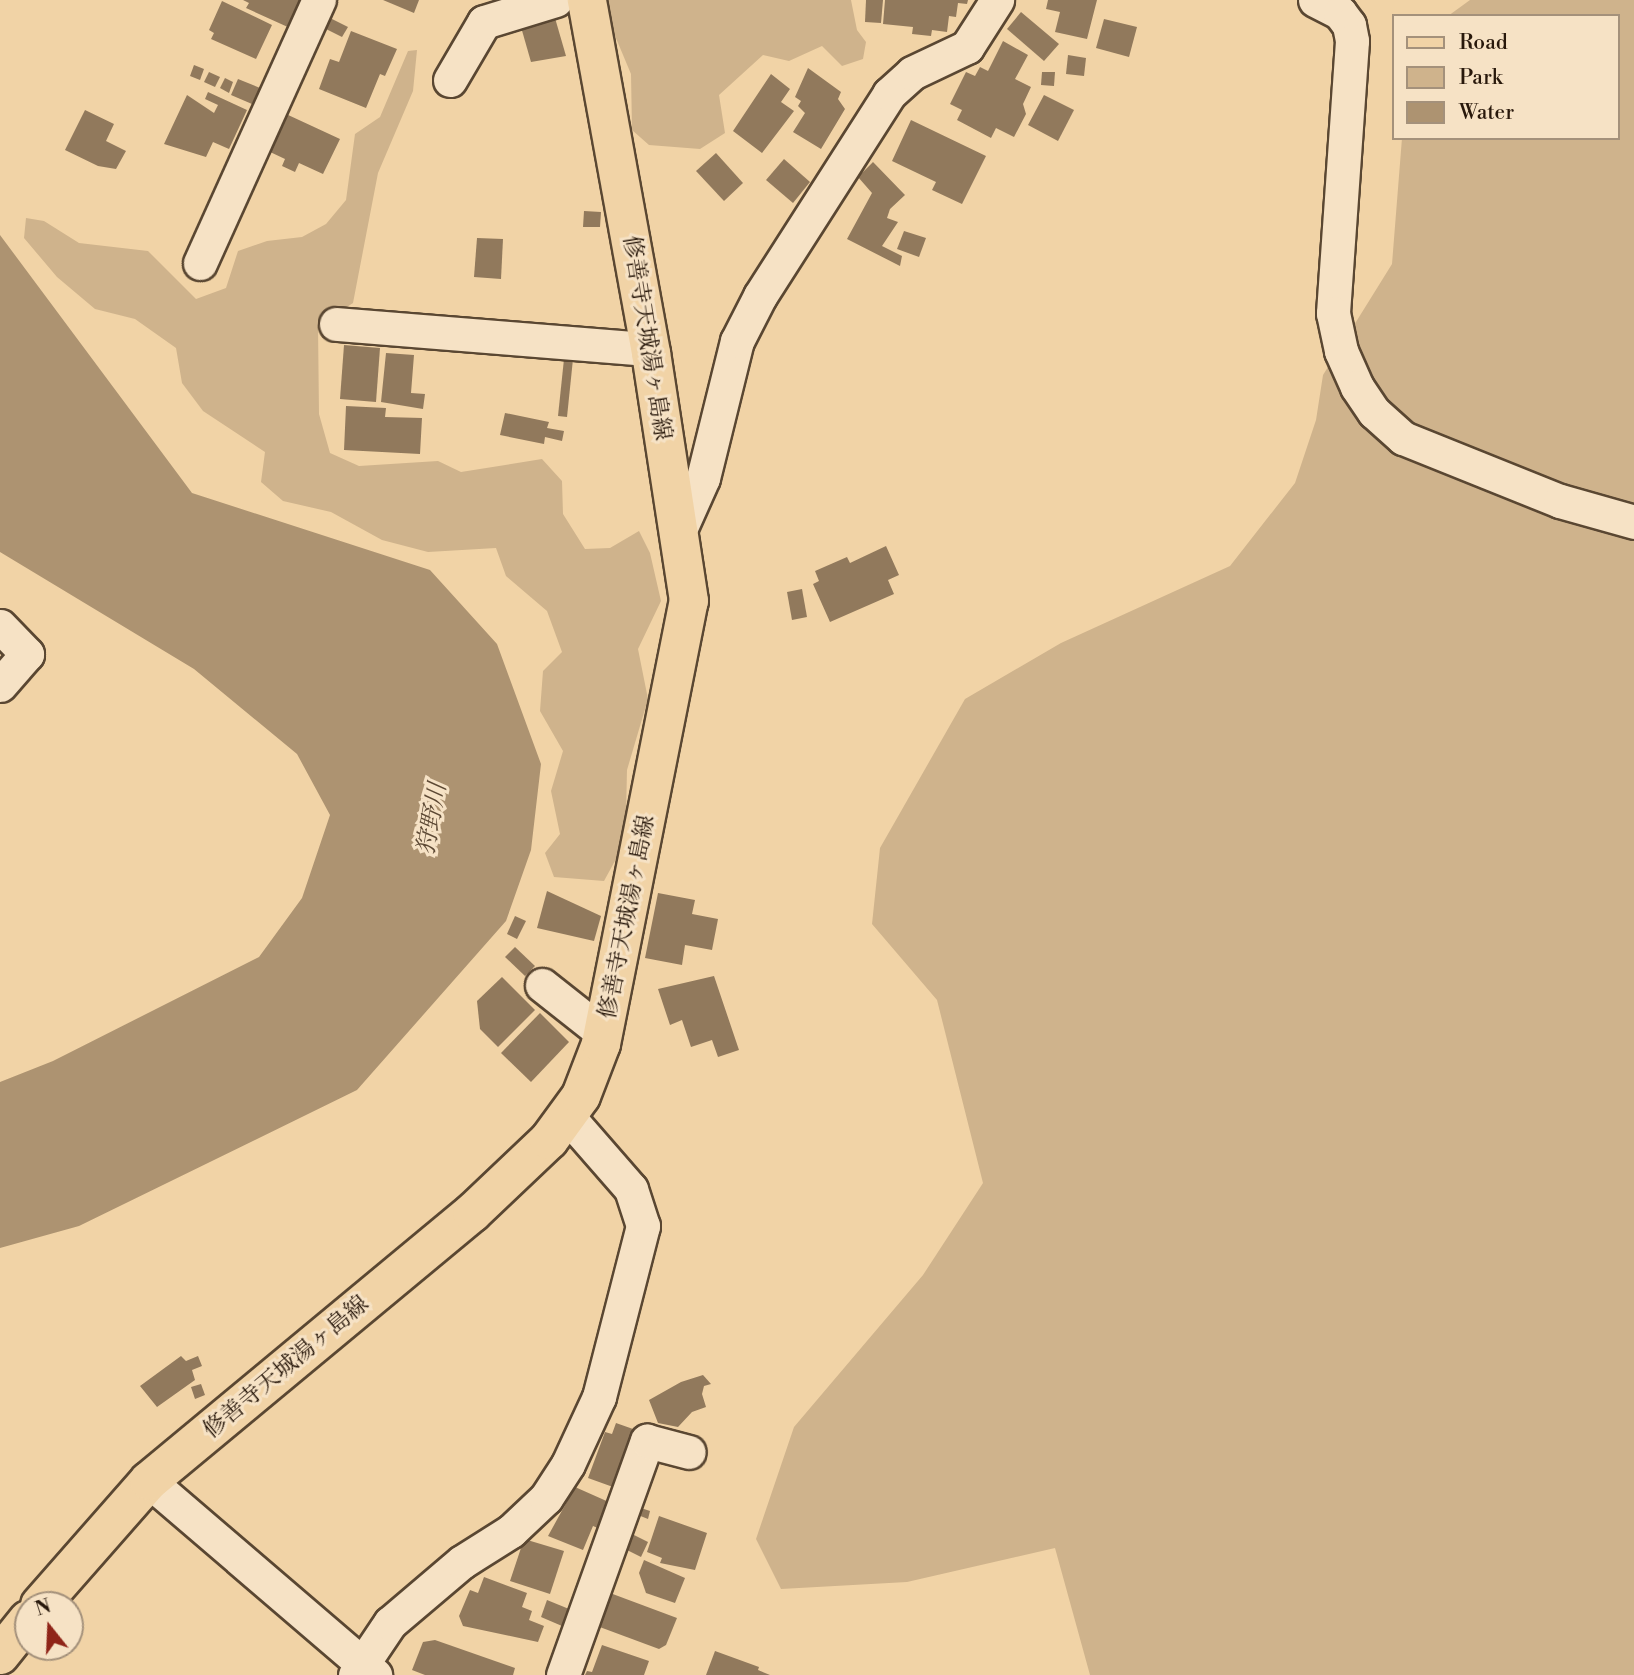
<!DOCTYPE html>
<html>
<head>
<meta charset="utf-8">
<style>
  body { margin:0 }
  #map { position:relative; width:1634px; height:1675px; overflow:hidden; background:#f1d3a6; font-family:"Libre Bodoni","Noto Serif JP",serif }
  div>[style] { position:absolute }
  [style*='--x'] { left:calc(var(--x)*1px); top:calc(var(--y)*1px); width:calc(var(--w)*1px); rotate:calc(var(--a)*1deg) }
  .green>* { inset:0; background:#cfb38c }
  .water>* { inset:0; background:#ad9371 }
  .building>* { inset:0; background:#91795c }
  .roads { filter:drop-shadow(2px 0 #5a4732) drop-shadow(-2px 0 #5a4732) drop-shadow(0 2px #5a4732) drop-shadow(0 -2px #5a4732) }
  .minor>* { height:33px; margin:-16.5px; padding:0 16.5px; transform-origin:16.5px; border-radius:16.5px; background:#f6e2c5 }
  .major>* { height:38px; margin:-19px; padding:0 19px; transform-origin:19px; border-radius:19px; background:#f1d3a6 }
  span { translate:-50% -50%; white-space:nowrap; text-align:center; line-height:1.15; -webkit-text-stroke:6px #f6e2c5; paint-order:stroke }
  .street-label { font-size:23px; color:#28180b }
  .water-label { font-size:24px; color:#5d4934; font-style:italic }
  .legend { position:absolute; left:1392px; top:14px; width:228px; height:126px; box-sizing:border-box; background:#f6e2c5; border:2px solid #a4917b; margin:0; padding:9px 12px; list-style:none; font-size:21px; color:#28180b }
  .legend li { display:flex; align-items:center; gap:14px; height:35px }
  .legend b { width:35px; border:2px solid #a4917b }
  .north { position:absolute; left:14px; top:1591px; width:70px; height:70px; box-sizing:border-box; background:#f6e2c5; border:2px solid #a4917b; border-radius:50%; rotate:342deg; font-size:19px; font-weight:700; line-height:28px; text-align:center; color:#28180b }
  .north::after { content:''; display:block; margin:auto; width:24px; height:32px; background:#8f2418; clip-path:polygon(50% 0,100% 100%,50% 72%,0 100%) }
</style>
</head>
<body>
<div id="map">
  <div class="green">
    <div style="clip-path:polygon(600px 0,851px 0,857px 30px,866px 42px,863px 59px,842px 66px,822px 46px,789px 61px,763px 55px,719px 95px,725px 133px,700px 149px,649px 145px,632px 130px,631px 74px)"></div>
    <div style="clip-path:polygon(1470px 0,1634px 0,1634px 1675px,1090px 1675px,1055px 1548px,907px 1582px,781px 1589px,756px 1539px,794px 1427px,923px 1275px,983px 1183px,937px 1000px,872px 924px,880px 848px,965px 699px,1061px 643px,1230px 566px,1295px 483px,1316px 420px,1323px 375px,1392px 264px,1402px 138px,1618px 138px,1618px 16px,1448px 16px)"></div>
    <div style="clip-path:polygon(417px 50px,413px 91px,378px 173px,353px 303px,318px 326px,319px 414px,330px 453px,359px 466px,438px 461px,461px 472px,542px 459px,562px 481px,563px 514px,585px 549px,610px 548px,639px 531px,650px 553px,661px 601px,638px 649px,648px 699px,627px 770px,626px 814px,616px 859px,604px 881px,554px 877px,545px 853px,560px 834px,551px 791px,563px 751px,540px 711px,543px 671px,562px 652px,547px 611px,506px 576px,496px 548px,428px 552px,382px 540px,331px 512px,283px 501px,261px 482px,265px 452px,203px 411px,182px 383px,176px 348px,135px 319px,95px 309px,57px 277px,24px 238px,26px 218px,44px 221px,79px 243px,148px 251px,196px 299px,226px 288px,238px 251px,267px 241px,302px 237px,326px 224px,346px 200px,355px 134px,380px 117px,408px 51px)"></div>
  </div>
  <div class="water">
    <div style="clip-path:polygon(0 235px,192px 493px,430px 570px,497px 644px,541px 764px,531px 850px,506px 921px,357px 1090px,79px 1226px,0 1248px,0 1082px,53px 1061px,259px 957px,302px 898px,330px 815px,297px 754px,194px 669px,0 552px)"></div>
  </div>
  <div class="building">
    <div style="clip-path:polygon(243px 0,303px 0,290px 28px,246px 8px,249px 3px)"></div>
    <div style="clip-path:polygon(383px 0,419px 0,414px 13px)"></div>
    <div style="clip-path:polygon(866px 0,883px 0,881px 23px,865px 22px)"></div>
    <div style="clip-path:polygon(885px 0,968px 0,967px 4px,958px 3px,956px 17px,949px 16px,947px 32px,932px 30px,931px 36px,912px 34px,913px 27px,883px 24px)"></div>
    <div style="clip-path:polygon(1048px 0,1097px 0,1087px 39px,1055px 32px,1060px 12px,1046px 9px)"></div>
    <div style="clip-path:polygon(222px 1px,272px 25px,256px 59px,211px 39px,214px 33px,209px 30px)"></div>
    <div style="clip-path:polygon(1021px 12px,1059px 44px,1044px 61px,1007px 29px)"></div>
    <div style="clip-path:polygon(330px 18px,348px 27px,342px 37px,324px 28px)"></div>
    <div style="clip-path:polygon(555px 18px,566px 56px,531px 62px,521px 27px)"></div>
    <div style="clip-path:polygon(1104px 19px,1137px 27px,1129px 57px,1096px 48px)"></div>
    <div style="clip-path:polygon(351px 31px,397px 49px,385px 76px,380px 74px,366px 108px,319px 89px,330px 59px,339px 62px)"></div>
    <div style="clip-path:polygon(1003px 41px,1028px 55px,1015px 79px,1031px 87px,1023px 104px,1026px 114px,1014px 137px,996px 128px,991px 138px,957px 120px,962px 110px,950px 104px,966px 72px,975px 76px,980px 67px,988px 71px)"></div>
    <div style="clip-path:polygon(1068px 55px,1086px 58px,1084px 76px,1066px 74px)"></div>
    <div style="clip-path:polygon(194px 65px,204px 69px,200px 80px,190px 76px)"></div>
    <div style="clip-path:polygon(808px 68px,841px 92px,838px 99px,845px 109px,821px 149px,793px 132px,805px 113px,798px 106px,801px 101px,795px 97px)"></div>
    <div style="clip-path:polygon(209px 72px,220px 77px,215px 87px,204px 82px)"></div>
    <div style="clip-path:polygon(1042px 72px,1055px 72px,1054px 86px,1041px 85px)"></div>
    <div style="clip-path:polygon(771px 74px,790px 89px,781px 102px,794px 111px,762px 153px,733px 131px)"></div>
    <div style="clip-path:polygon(225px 78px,233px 82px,229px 93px,220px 88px)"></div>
    <div style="clip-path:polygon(238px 79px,260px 88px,252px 104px,231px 95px)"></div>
    <div style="clip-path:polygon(208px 92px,247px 110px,229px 149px,213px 142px,206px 157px,164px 144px,187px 95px,214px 113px,218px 105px,205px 99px)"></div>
    <div style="clip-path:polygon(1044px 95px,1074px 110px,1058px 141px,1028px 125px)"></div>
    <div style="clip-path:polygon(85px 110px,114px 124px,106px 141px,126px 151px,116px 169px,98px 166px,65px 150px)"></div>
    <div style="clip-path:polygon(286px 114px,340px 139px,323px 174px,299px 163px,295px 172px,282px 166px,285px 159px,268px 151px)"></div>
    <div style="clip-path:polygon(911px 120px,986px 156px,962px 204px,932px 190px,936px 182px,892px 161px)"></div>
    <div style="clip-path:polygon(716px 153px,743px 183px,724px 201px,696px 171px)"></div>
    <div style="clip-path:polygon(784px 159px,810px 182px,793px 203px,766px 180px)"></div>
    <div style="clip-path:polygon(873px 162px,905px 195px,890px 209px,887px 218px,898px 222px,882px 246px,902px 256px,900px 266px,847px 239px,872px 193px,858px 177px)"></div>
    <div style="clip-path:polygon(584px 211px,601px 212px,600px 227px,583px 227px)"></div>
    <div style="clip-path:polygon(904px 231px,926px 238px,919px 257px,897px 249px)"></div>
    <div style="clip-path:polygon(477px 238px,503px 239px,501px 279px,474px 277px)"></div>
    <div style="clip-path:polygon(344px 345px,380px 348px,376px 402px,340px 399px)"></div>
    <div style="clip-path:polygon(386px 353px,414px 355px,411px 393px,425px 394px,423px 409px,381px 402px)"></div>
    <div style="clip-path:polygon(564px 359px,573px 359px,567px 417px,558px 416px)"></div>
    <div style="clip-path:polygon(346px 406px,386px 408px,385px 417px,422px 418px,420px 454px,344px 450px)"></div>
    <div style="clip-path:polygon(505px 413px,549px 422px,547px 428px,564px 431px,562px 441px,545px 437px,544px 444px,500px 435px)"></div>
    <div style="clip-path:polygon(886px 546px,899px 575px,888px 580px,894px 594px,830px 622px,813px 584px,819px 581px,815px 571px,847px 557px,850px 563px)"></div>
    <div style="clip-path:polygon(802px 589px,807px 617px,792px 620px,787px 592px)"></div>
    <div style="clip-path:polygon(547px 891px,601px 916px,594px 941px,537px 928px)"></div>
    <div style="clip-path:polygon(658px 893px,695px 900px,692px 914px,718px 919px,712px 950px,685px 945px,682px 965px,645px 958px)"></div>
    <div style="clip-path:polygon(515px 916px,526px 921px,517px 939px,507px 934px)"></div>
    <div style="clip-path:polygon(515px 947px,535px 966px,525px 976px,505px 957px)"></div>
    <div style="clip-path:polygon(714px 976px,739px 1050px,718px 1057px,712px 1040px,691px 1047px,682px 1020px,670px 1025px,658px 989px)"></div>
    <div style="clip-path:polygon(502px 977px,535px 1010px,498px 1047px,480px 1029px,477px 1001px)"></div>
    <div style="clip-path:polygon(540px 1013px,569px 1042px,531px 1082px,501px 1053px)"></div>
    <div style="clip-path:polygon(181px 1356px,186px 1361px,198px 1356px,202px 1366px,192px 1370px,195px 1380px,157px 1407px,140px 1386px)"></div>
    <div style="clip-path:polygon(703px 1375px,711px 1384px,704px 1386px,702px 1394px,706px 1407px,692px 1412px,678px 1427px,658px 1423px,649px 1400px,681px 1382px)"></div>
    <div style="clip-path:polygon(201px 1384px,205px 1395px,195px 1399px,191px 1387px)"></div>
    <div style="clip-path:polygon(616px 1423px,633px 1429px,613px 1487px,588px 1478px,605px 1432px,612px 1434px)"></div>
    <div style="clip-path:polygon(575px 1487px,611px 1503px,600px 1529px,593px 1526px,583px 1550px,548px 1536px)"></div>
    <div style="clip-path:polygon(641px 1508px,650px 1511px,648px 1519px,638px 1515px)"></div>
    <div style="clip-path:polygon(659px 1516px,707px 1533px,695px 1570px,660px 1563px,662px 1558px,647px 1552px)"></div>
    <div style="clip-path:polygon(630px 1533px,648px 1542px,641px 1557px,623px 1548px)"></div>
    <div style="clip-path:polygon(524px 1539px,564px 1551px,550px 1594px,510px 1581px)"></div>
    <div style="clip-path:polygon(644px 1560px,685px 1578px,675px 1603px,646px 1593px,639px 1573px)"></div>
    <div style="clip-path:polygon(484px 1577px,527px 1593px,522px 1607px,532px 1611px,529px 1620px,544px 1626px,538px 1642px,463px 1626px,459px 1616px,470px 1590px,478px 1593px)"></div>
    <div style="clip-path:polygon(610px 1593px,677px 1618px,666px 1645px,659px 1649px,597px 1626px)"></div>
    <div style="clip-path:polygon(547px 1600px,569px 1609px,562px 1626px,541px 1617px)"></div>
    <div style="clip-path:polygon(435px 1640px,515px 1668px,513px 1675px,425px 1675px,412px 1670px,423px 1642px)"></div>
    <div style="clip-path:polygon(602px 1645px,649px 1661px,644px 1675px,585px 1675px,587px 1671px,592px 1672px)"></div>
    <div style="clip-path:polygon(715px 1651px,759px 1667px,758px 1670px,770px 1675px,706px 1675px)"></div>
  </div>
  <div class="roads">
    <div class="minor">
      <div style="--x:1315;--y:0;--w:28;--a:27"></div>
      <div style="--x:1340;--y:13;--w:15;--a:53"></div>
      <div style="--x:1349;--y:25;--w:16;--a:79"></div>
      <div style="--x:1352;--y:41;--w:273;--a:94"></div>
      <div style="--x:1333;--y:313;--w:39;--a:78"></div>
      <div style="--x:1341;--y:351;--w:39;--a:66"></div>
      <div style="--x:1357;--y:387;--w:30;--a:56"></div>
      <div style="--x:1374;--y:412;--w:39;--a:42"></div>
      <div style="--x:1403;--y:438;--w:169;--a:21.9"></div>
      <div style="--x:1560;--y:501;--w:77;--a:15.8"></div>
      <div style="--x:450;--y:80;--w:67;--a:-59.6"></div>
      <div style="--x:484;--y:22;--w:75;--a:-17"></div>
      <div style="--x:200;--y:263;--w:289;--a:-65.7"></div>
      <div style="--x:336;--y:324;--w:315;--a:4.6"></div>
      <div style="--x:678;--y:534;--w:61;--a:-65.9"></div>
      <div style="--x:703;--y:478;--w:141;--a:-76.1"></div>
      <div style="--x:737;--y:341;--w:51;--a:-62.9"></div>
      <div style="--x:760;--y:296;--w:240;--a:-57.4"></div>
      <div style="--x:889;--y:94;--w:31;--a:-42"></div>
      <div style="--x:912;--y:73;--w:61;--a:-25.3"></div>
      <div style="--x:967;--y:47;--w:56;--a:-57.4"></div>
      <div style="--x:0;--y:626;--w:39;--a:46"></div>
      <div style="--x:27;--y:654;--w:41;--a:131.1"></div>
      <div style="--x:542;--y:985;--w:79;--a:38.3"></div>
      <div style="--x:149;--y:1481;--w:298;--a:40.6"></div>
      <div style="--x:355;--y:1675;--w:63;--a:-56.1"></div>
      <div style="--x:390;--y:1623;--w:94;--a:-40.3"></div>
      <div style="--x:462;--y:1562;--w:58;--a:-32.3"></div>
      <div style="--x:511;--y:1531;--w:48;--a:-43.3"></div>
      <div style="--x:546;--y:1498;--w:40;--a:-57.1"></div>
      <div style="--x:568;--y:1464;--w:74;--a:-65.2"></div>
      <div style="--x:599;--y:1397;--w:177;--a:-75.6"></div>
      <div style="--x:643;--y:1226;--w:39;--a:-108"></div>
      <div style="--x:631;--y:1189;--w:94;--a:-131.1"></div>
      <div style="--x:563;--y:1675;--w:249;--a:-70.3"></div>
      <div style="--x:647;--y:1441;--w:43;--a:14.7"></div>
    </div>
    <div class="major">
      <div style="--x:40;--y:1605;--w:165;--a:-48.7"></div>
      <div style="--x:149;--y:1481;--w:420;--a:-39.7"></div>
      <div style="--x:472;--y:1213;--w:106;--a:-43.5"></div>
      <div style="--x:549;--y:1140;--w:54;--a:-54"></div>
      <div style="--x:581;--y:1096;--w:56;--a:-69"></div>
      <div style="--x:601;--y:1044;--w:452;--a:-78.8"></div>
      <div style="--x:689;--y:601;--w:251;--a:-98.7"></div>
      <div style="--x:651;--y:353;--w:359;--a:-100.3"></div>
      <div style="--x:0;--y:1655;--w:45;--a:-51.3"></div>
    </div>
  </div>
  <div class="street-label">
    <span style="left:647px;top:338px;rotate:81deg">修善寺天城湯ヶ島線</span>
    <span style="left:627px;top:917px;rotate:-79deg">修善寺天城湯ヶ島線</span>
    <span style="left:286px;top:1367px;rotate:-40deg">修善寺天城湯ヶ島線</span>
  </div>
  <div class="water-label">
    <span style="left:433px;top:819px;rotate:-80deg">狩野川</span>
  </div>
  <ul class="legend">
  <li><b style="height:9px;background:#f1d3a6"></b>Road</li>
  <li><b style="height:19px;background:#cfb38c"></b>Park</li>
  <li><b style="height:19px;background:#ad9371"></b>Water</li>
  </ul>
  <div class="north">N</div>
</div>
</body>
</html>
